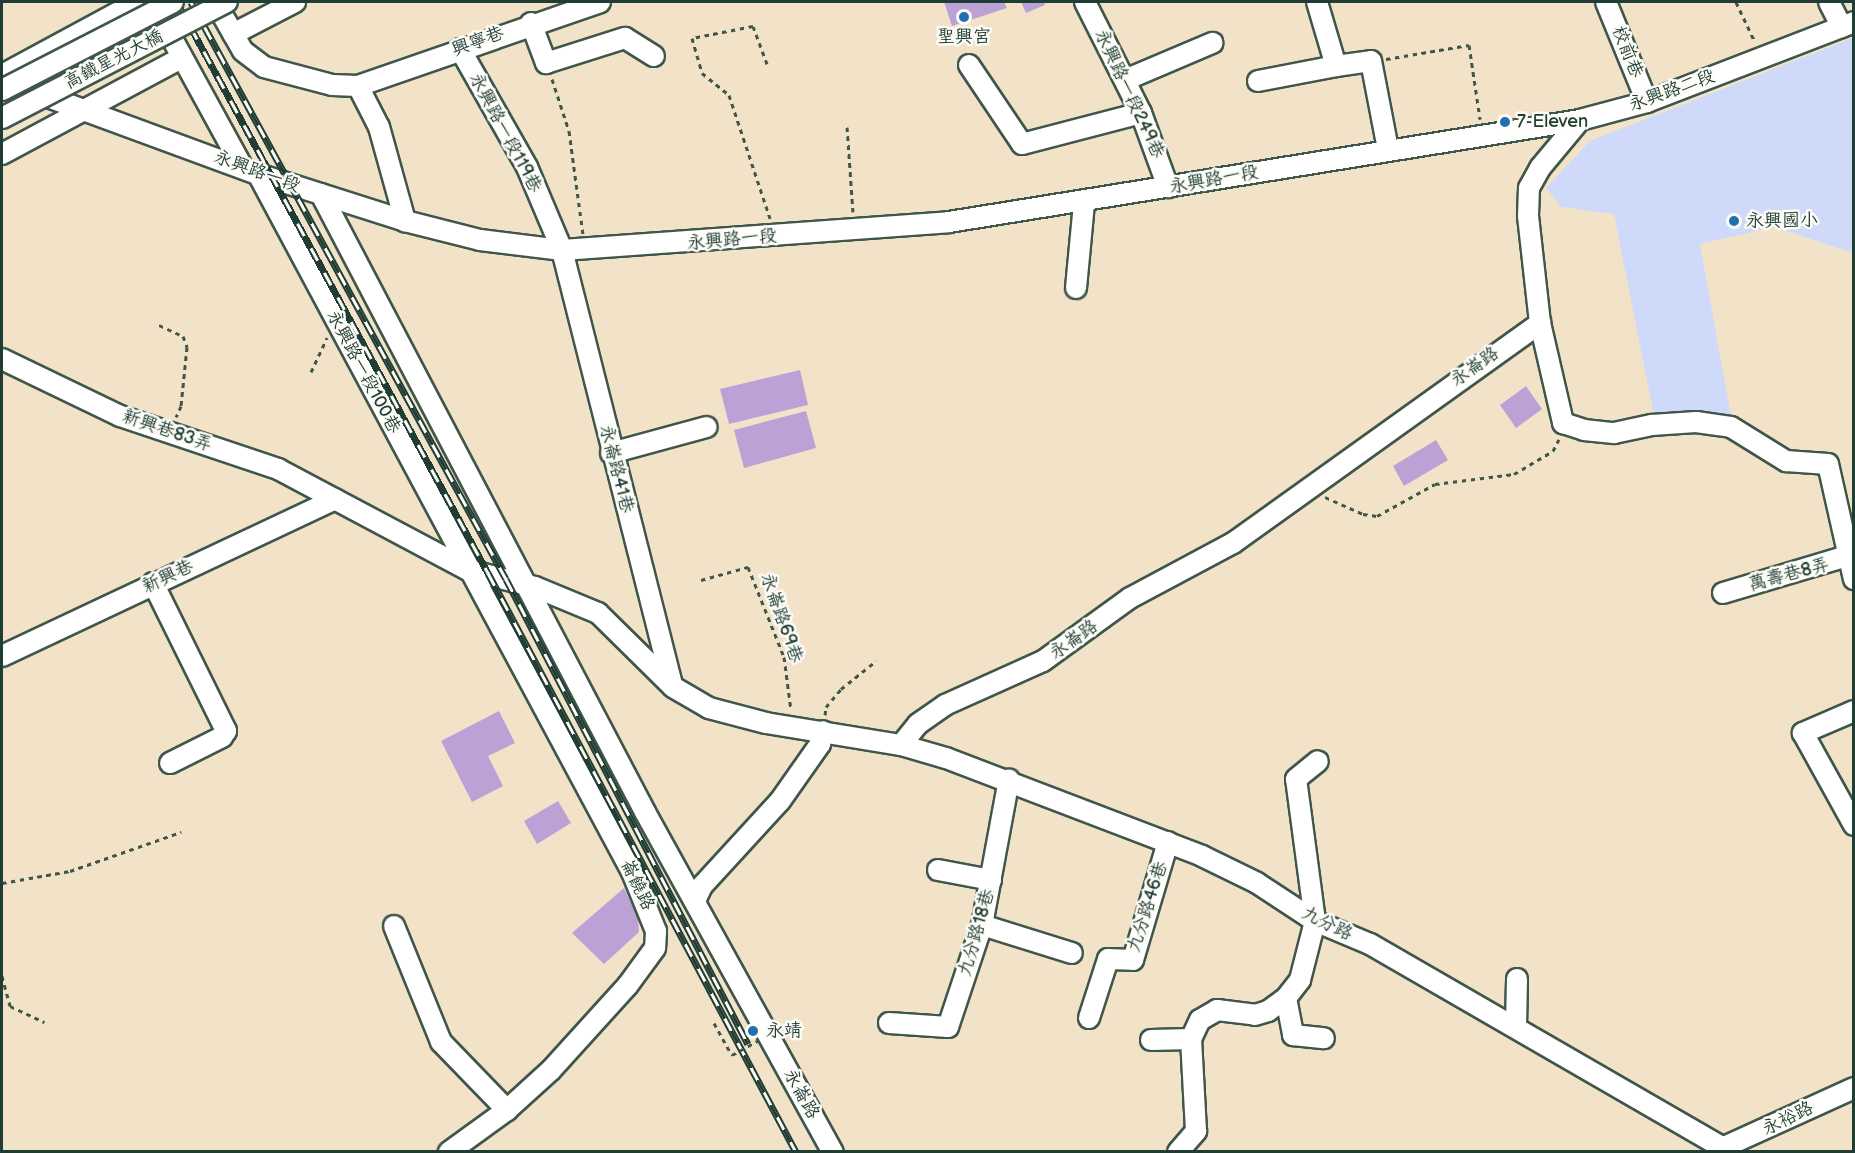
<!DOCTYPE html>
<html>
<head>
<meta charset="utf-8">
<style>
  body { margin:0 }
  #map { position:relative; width:1855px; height:1153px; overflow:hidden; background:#f2e3c8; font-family:"Balsamiq Sans","LXGW WenKai TC",sans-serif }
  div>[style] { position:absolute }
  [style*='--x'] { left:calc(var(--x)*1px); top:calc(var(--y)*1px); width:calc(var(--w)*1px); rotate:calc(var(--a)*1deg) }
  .built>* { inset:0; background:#cfdafa }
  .building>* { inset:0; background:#bba1d6 }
  .path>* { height:3px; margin-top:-1.5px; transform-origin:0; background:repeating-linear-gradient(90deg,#3f564a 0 4.5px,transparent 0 9px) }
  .roads { filter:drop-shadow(2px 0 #3f564a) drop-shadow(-2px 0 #3f564a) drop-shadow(0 2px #3f564a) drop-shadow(0 -2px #3f564a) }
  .minor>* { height:20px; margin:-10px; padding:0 10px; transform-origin:10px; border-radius:10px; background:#fff }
  .rail>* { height:7px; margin-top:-3.5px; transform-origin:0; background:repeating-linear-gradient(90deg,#fdfcf7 0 14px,#1f3d34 0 28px); box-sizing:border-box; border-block:2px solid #1f3d34 }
  .path-bridge>* { height:3px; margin-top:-1.5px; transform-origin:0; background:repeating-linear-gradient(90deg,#3f564a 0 4.5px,transparent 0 9px) }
  .bridges { filter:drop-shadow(2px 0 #3f564a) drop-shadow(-2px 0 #3f564a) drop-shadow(0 2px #3f564a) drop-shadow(0 -2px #3f564a) }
  .minor-bridge>* { height:20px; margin:-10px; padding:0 10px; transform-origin:10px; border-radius:10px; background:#fff }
  .dots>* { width:16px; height:16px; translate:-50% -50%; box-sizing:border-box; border:3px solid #fdfcf7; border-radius:50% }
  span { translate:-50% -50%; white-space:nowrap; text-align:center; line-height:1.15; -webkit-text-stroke:5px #fdfcf7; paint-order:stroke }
  .poi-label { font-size:18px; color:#1f3d34 }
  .left { translate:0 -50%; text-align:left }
  .street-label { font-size:18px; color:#1f3d34 }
  .frame { position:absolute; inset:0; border:3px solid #1f3d34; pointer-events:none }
</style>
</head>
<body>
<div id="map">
  <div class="built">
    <div style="clip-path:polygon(1853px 38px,1853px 253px,1774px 227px,1700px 244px,1731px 416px,1654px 416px,1614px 214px,1561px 207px,1546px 188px,1590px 141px)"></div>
  </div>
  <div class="building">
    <div style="clip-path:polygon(944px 2px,1004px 2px,1007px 8px,952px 26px)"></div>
    <div style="clip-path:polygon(1021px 2px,1044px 2px,1045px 5px,1026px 13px)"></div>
    <div style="clip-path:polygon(800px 370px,808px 405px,729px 424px,720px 389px)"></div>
    <div style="clip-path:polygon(1526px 386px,1542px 409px,1516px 428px,1500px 405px)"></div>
    <div style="clip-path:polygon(806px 411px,816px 448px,744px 468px,734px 430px)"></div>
    <div style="clip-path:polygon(1436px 440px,1448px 460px,1404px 486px,1393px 466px)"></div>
    <div style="clip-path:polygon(499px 711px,515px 743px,488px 756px,503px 786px,472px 802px,441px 741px)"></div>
    <div style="clip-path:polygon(558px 801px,571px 823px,537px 844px,524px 821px)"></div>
    <div style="clip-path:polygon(624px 888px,638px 918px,639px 932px,604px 964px,572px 933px)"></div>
  </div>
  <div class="path">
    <div style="--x:1736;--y:2;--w:44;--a:64.6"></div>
    <div style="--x:1386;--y:59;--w:84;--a:-9.6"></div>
    <div style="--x:1469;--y:45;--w:75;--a:81.5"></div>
    <div style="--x:767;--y:64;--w:40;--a:-110.2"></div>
    <div style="--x:753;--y:26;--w:62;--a:168.9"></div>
    <div style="--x:692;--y:38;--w:36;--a:74"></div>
    <div style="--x:702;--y:73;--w:35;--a:39"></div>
    <div style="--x:729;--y:95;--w:130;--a:71.6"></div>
    <div style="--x:552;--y:79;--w:55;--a:71.9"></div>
    <div style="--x:569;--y:131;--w:104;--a:82.3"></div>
    <div style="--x:847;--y:127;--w:85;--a:86"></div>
    <div style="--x:159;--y:325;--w:26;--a:25"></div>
    <div style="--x:183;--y:336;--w:12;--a:70"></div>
    <div style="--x:187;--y:347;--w:59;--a:95.8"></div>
    <div style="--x:181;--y:406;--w:12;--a:114"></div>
    <div style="--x:311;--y:372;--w:38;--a:-65"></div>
    <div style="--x:1325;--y:497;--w:42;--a:24.1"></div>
    <div style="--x:1363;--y:514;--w:14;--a:8"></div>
    <div style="--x:1377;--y:516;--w:66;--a:-28.9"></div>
    <div style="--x:1435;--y:484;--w:80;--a:-7.2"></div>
    <div style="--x:1514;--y:474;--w:45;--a:-30.5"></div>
    <div style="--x:1553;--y:451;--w:13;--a:-63"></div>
    <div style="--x:701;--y:580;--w:49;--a:-15.5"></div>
    <div style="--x:748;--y:567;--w:97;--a:68.2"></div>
    <div style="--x:784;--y:657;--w:53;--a:82.5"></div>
    <div style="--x:825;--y:715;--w:8;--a:-83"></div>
    <div style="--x:826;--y:707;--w:23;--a:-50"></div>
    <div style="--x:841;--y:689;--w:45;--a:-38.7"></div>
    <div style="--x:2;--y:883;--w:69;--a:-10"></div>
    <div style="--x:70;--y:871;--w:118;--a:-19.4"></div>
    <div style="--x:2;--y:976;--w:31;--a:75"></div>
    <div style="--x:10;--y:1006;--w:38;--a:25"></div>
    <div style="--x:714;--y:1023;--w:37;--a:61"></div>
  </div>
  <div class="roads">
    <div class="minor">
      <div style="--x:152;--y:2;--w:189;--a:61.3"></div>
      <div style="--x:215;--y:2;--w:56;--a:60.3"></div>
      <div style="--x:243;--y:51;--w:26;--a:37"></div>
      <div style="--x:264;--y:67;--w:70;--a:14.8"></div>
      <div style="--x:332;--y:85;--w:26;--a:2"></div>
      <div style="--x:358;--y:86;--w:256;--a:-19.1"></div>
      <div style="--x:1085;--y:2;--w:124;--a:63.2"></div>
      <div style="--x:1141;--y:113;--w:79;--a:70"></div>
      <div style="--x:1317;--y:2;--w:67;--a:73.5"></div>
      <div style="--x:1336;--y:66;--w:35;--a:-8"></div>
      <div style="--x:1371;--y:61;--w:90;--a:79.1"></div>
      <div style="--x:1606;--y:2;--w:108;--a:67.7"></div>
      <div style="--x:1829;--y:2;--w:28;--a:63"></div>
      <div style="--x:531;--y:23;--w:43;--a:69.4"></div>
      <div style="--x:546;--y:63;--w:83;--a:-17.6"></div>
      <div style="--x:625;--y:38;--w:34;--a:32"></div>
      <div style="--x:233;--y:34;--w:70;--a:-27.3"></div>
      <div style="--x:460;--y:49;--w:136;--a:60.4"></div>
      <div style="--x:527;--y:167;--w:90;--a:67.1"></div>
      <div style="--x:562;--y:250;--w:448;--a:75.8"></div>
      <div style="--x:969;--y:65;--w:95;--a:56.1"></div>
      <div style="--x:1022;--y:144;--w:123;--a:-14.6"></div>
      <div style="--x:2;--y:75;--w:153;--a:-28.4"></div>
      <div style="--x:2;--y:80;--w:273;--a:20.2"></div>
      <div style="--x:258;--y:174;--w:154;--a:17.7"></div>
      <div style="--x:405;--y:221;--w:77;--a:14.2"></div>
      <div style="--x:480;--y:240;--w:83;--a:7"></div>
      <div style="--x:562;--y:250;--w:388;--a:-4.1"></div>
      <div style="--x:949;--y:222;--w:639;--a:-9.18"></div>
      <div style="--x:1580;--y:120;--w:69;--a:-15"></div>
      <div style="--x:1647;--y:102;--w:222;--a:-21.1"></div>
      <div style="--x:1125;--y:80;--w:95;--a:-23"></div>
      <div style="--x:1258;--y:81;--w:79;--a:-10.9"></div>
      <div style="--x:358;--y:86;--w:46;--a:62.9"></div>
      <div style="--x:379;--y:127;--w:98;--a:74.5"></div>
      <div style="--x:2;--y:154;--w:203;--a:-28.2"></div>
      <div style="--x:258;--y:174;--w:792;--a:61.82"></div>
      <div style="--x:632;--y:872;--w:64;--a:67.9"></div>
      <div style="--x:656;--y:931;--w:17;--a:93"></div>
      <div style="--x:655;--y:948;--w:46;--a:126.1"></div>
      <div style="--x:628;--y:985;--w:115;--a:132.2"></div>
      <div style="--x:551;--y:1070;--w:59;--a:137.7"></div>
      <div style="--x:507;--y:1110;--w:72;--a:144.1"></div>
      <div style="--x:321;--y:194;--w:698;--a:62.33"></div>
      <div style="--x:645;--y:812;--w:389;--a:61.1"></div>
      <div style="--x:1076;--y:288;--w:85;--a:-84.6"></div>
      <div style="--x:1540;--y:323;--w:103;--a:77"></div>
      <div style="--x:1563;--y:423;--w:22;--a:18"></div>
      <div style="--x:1584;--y:430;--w:30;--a:6"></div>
      <div style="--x:1614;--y:433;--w:39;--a:-12"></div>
      <div style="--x:1652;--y:425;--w:44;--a:-3.9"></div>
      <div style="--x:1696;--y:422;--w:35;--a:8"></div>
      <div style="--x:1731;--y:427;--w:65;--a:31.7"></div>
      <div style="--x:1786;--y:461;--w:42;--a:4.1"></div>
      <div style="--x:1828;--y:464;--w:118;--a:77.3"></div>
      <div style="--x:2;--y:359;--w:131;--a:25.8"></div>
      <div style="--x:120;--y:416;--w:167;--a:18.5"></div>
      <div style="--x:278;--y:469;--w:215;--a:28"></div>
      <div style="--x:468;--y:570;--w:69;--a:14.2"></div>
      <div style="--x:535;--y:587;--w:68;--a:22.4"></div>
      <div style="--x:598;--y:613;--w:105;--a:44.6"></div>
      <div style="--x:673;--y:687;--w:42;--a:30.3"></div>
      <div style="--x:709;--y:708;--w:59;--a:14.7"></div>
      <div style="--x:766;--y:723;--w:137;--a:9.3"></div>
      <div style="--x:901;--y:745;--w:47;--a:16.1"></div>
      <div style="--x:946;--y:758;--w:274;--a:20.9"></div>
      <div style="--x:1202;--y:856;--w:61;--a:26.1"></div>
      <div style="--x:1257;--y:883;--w:69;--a:33.2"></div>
      <div style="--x:1315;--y:921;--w:60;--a:22.7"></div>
      <div style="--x:1370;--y:944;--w:416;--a:30"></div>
      <div style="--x:611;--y:453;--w:99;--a:-15.2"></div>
      <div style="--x:153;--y:583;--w:165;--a:63.7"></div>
      <div style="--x:226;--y:731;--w:7;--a:124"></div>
      <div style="--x:222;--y:737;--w:58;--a:153.4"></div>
      <div style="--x:1723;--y:593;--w:137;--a:-16.6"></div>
      <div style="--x:2;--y:656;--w:368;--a:-25.2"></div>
      <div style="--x:1854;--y:711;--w:56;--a:156.7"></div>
      <div style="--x:1803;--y:733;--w:105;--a:61"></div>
      <div style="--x:901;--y:745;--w:27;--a:-51"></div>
      <div style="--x:918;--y:724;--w:33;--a:-35"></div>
      <div style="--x:945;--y:705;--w:107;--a:-24.2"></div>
      <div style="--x:1043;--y:661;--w:107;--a:-35.9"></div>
      <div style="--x:1130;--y:598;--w:117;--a:-28.1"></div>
      <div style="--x:1233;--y:543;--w:378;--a:-35.6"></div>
      <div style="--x:1540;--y:323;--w:108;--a:-96.4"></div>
      <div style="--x:1528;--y:216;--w:28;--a:-88"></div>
      <div style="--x:1529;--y:188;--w:23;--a:-61"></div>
      <div style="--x:1540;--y:168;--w:62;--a:-50.2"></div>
      <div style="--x:938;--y:870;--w:54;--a:10.7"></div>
      <div style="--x:695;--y:901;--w:17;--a:-65"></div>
      <div style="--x:702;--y:886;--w:115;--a:-47.5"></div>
      <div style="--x:780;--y:801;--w:70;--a:-54.9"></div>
      <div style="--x:820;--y:744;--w:13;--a:-77"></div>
      <div style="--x:982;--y:925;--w:94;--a:17.3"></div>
      <div style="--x:394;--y:926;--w:125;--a:67.9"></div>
      <div style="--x:441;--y:1042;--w:95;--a:45.9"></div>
      <div style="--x:1286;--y:998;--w:38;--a:79"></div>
      <div style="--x:1293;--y:1035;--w:31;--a:6"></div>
      <div style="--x:1089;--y:1018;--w:62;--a:-72.1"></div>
      <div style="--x:1108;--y:959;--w:25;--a:2"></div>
      <div style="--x:1133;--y:960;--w:123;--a:-73.5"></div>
      <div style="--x:889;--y:1023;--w:59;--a:3.9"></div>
      <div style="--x:948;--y:1027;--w:108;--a:-71.6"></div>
      <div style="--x:982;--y:925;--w:148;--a:-79.5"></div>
      <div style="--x:1516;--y:1027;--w:48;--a:-88.8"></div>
      <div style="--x:1151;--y:1040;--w:40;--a:-1.4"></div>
      <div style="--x:1722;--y:1148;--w:145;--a:-24.4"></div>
      <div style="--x:1178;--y:1152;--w:28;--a:-49"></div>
      <div style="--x:1196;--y:1131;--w:92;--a:-93.1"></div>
      <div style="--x:1191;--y:1039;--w:21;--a:-65"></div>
      <div style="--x:1200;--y:1020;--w:20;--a:-30"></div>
      <div style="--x:1217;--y:1010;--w:38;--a:7"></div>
      <div style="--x:1255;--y:1015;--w:14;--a:-17"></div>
      <div style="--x:1268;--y:1011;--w:22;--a:-36"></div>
      <div style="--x:1286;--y:998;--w:23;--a:-52"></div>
      <div style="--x:1300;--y:980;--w:61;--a:-75.7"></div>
      <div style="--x:1315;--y:921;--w:143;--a:-97.6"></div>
      <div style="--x:1296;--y:779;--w:28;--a:-39"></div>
    </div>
  </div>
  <div class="rail">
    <div style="--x:177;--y:2;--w:650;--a:61.42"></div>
    <div style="--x:488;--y:573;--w:656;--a:61.99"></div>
    <div style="--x:191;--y:2;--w:657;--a:61.37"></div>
    <div style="--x:506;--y:579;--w:524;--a:62.51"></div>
  </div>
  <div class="path-bridge">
    <div style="--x:732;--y:1055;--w:31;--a:-29"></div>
  </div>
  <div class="bridges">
    <div class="minor-bridge">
      <div style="--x:2;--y:90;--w:192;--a:-27.2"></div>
      <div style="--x:2;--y:118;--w:253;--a:-27.3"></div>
    </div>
  </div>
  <div class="dots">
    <div style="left:964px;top:17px;background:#1f6fb2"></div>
    <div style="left:1505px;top:122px;background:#1f6fb2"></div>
    <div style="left:1734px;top:221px;background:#1f6fb2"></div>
    <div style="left:753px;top:1031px;background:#1f6fb2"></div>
  </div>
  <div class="poi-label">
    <span style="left:964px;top:37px">聖興宮</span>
    <span class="left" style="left:1517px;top:122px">7-Eleven</span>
    <span class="left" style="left:1746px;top:221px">永興國小</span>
    <span class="left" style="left:766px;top:1031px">永靖</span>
  </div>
  <div class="street-label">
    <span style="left:478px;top:42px;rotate:-20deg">興寧巷</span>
    <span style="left:1627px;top:52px;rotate:68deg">校前巷</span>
    <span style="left:114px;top:60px;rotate:-27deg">高鐵星光大橋</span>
    <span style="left:1672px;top:91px;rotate:-20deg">永興路二段</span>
    <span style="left:1129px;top:94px;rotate:65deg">永興路一段249巷</span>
    <span style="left:505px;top:133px;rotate:62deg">永興路一段119巷</span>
    <span style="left:257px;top:172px;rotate:20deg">永興路一段</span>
    <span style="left:1214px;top:180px;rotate:-10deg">永興路一段</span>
    <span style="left:732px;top:240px;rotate:-5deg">永興路一段</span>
    <span style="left:1475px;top:367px;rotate:-35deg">永崙路</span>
    <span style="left:363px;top:372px;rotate:62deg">永興路一段100巷</span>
    <span style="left:167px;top:431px;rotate:19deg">新興巷83弄</span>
    <span style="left:616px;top:469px;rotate:76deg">永崙路41巷</span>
    <span style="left:1789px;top:575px;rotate:-15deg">萬壽巷8弄</span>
    <span style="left:168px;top:577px;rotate:-25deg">新興巷</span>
    <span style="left:781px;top:618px;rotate:71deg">永崙路69巷</span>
    <span style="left:1074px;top:640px;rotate:-35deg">永崙路</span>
    <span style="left:637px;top:885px;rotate:64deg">崙饒路</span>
    <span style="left:1148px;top:907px;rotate:-72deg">九分路46巷</span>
    <span style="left:1327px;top:924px;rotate:26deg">九分路</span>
    <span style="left:977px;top:933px;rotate:-74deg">九分路18巷</span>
    <span style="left:801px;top:1094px;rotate:61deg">永崙路</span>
    <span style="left:1788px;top:1119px;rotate:-26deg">永裕路</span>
  </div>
  <div class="frame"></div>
</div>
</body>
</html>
